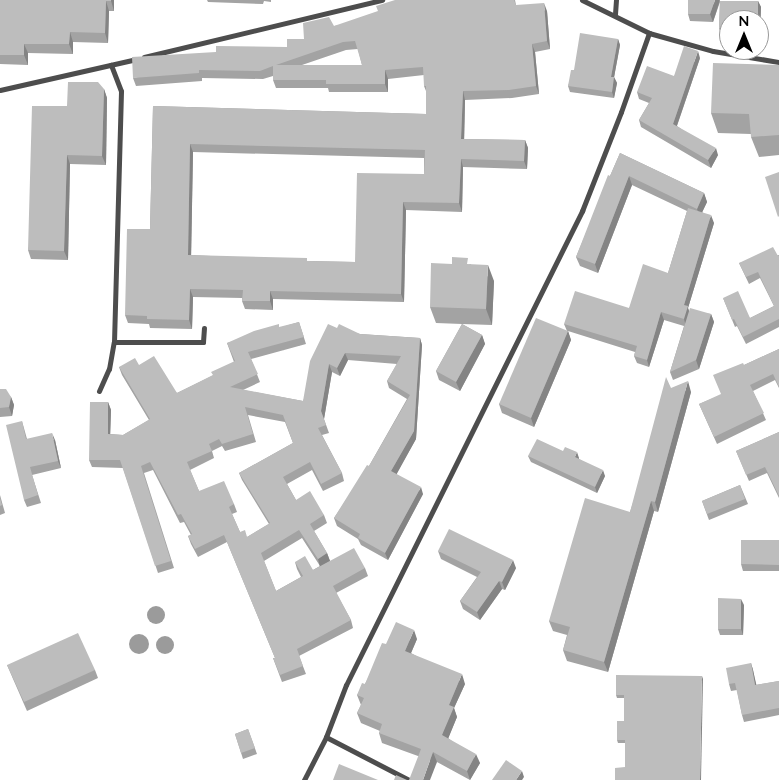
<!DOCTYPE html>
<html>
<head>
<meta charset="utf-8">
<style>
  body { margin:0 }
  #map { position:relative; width:779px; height:780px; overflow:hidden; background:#fff; font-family:Lato,sans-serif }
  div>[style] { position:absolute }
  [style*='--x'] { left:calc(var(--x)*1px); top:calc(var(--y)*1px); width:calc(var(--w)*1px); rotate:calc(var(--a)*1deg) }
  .water>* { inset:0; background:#9b9b9b }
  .round { border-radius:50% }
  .street>* { height:5px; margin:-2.5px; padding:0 2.5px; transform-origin:2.5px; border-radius:2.5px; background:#4d4d4d }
  .wall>* { inset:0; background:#a3a3a3 }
  .shaded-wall>* { inset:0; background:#848484 }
  .building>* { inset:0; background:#bdbdbd }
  span { translate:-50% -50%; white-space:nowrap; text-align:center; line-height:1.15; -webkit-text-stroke:5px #fff; paint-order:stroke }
  .north { position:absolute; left:719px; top:10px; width:50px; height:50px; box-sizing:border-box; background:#fff; border:1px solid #999; border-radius:50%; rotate:0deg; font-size:14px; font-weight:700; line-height:20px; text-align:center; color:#000 }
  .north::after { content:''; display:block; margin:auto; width:18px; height:22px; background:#000; clip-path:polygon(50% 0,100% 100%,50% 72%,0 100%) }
</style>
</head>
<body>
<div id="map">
  <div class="water">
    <div class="round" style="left:147px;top:606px;width:18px;height:18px"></div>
    <div class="round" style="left:129px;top:634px;width:20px;height:20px"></div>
    <div class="round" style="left:156px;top:636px;width:18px;height:18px"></div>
  </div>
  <div class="street">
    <div style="--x:582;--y:0;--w:75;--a:26.2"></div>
    <div style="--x:649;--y:33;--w:66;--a:15.7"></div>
    <div style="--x:713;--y:51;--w:67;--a:9.5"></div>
    <div style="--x:615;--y:14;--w:14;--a:-86"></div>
    <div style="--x:144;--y:57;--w:245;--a:-13.5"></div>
    <div style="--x:0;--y:90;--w:139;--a:-12.8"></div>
    <div style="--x:114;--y:342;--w:89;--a:0"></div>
    <div style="--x:203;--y:342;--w:14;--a:-86"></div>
    <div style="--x:99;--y:391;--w:24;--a:-66"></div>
    <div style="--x:109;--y:369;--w:27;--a:-80"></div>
    <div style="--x:114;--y:342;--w:251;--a:-88.4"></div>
    <div style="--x:121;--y:91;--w:28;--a:-111"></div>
    <div style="--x:326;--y:737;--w:93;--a:27.4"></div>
    <div style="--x:304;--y:780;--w:48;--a:-62.9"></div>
    <div style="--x:326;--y:737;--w:56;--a:-69"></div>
    <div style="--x:346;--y:685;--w:530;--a:-63.53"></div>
    <div style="--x:582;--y:211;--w:106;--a:-68.5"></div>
    <div style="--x:621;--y:112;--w:84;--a:-70.5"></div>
  </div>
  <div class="wall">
    <div style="clip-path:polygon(0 0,114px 0,114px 11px,109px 11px,108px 43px,73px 42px,73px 54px,28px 53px,28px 65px,0 64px)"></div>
    <div style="clip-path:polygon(207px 0,271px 0,271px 2px,264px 1px,263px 4px,208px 2px)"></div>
    <div style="clip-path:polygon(evenodd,515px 0,516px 5px,547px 11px,550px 49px,535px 52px,539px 94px,512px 98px,465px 100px,464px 139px,525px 140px,528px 148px,527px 169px,463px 167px,462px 212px,406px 210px,404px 302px,273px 299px,273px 310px,245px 309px,242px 301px,242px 298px,193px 297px,192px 329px,150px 328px,149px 324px,128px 323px,125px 315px,150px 229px,153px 106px,426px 114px,426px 91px,424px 86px,424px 75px,388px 79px,388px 92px,329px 92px,328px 88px,276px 88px,273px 80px,273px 76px,263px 79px,202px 78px,202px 81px,136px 86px,133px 78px,287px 47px,304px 39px,334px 26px,515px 0,358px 49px,362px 65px,302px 65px,346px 50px,358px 49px,515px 0,193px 152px,424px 158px,424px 174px,355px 262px,308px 261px,191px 255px,193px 152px)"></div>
    <div style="clip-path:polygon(720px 1px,758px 1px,761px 7px,760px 35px,759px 35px,759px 20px,729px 20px,729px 34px,721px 34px,719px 28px,720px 2px,713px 22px,690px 21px,688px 14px)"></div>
    <div style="clip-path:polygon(618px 39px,620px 45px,614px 77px,617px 83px,614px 98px,570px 92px,568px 86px,574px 70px)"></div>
    <div style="clip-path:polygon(700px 58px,677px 126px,718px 155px,711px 168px,641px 127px,639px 120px,649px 103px,639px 99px,637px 92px,674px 76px)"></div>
    <div style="clip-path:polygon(779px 65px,779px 155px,759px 157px,751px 137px,751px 134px,718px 133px,711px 113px)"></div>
    <div style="clip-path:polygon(104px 89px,107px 98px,106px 165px,70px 164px,68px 260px,31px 259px,28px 250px,67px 106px)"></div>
    <div style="clip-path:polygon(620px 153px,704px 193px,707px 202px,702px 212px,714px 223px,688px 308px,689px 311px,711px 314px,714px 322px,699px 369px,673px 380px,670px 372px,684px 326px,664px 320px,649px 367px,637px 363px,634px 356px,635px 352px,568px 331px,571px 340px,534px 427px,502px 413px,499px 404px,567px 331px,564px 324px,629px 308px,668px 273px,687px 211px,632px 185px,598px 273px,580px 266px,576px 257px,610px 176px)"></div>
    <div style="clip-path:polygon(779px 255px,779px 327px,746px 344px,737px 326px,735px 327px,723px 298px,750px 318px,774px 306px,760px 278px,749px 284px,739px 263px)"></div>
    <div style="clip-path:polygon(470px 264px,494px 281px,492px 325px,462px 324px,482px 335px,485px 344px,460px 391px,439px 380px,436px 371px,462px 324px,436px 323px,430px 307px)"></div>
    <div style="clip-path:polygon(evenodd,299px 322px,306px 344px,251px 359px,260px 382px,243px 390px,303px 401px,337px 328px,360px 334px,420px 338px,422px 345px,416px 439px,396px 474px,423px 494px,388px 560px,361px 545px,358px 539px,337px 526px,334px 518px,369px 466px,407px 399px,389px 388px,387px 381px,397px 364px,348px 360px,340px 376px,332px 372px,324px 419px,329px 433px,322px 435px,342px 473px,344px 481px,323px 491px,312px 470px,287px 484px,296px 500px,324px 515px,327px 523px,314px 531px,327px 553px,330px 561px,365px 568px,368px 576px,336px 593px,351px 620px,353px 628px,299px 656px,306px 674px,282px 682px,273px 658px,275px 658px,227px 542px,198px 557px,191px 544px,188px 536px,191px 535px,184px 522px,180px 523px,153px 470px,144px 473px,174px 568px,158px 573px,123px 468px,92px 467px,89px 460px,108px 402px,111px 410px,110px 434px,123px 435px,149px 420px,122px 375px,119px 367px,139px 365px,177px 393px,212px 376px,234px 362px,227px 343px,299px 322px,248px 415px,285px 422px,293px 443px,239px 473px,242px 480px,269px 524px,247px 537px,240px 532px,232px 514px,237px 512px,234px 504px,199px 491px,190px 470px,214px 458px,212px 451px,222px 446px,225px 451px,256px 442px,248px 415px,299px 322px,302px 538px,320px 566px,313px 570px,295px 562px,297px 569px,301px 577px,276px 591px,264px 561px,302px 538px)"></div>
    <div style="clip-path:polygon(779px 349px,779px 388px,775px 380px,753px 391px,766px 420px,717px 444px,699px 404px,721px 395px,744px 365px)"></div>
    <div style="clip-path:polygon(671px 388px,691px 392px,658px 512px,654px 511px,608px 672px,567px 661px,563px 650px,567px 635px,553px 631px,549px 621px,630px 512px)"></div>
    <div style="clip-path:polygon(0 389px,11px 397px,14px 405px,12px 416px,0 417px)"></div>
    <div style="clip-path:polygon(22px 421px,27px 439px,55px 440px,61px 468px,32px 475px,41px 503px,27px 507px,24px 500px)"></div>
    <div style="clip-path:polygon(779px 432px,779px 498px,767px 473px,749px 481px,736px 451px)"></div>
    <div style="clip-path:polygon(563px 451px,579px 458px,579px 459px,605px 476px,597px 493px,531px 462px,528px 456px)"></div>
    <div style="clip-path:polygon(740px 485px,748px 504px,709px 520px,702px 501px)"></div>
    <div style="clip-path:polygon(0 495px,5px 513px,0 515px)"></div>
    <div style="clip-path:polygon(779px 540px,779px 571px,743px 571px,741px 564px)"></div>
    <div style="clip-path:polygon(438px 551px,516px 568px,505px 590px,502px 589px,480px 620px,463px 609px,460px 601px,477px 577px,441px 559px)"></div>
    <div style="clip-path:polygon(744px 605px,743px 635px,720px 635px,718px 629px)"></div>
    <div style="clip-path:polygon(417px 639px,411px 653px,465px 684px,454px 708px,457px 717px,448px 738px,480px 763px,470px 780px,437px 762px,418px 756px,382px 743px,379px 733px,380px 731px,361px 723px,357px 713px,361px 705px,357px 695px,365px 684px,386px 644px)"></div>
    <div style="clip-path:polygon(751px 663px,753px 670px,756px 685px,779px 681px,779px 715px,744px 722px,742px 715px,737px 690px,731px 691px,729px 684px)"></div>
    <div style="clip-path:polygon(7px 665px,95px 670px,98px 678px,27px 711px)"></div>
    <div style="clip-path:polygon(703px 679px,625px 767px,625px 743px,618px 743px,617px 740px,624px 721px,624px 698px,617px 698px,616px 695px)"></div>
    <div style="clip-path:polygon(248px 729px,257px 754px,243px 759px,235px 734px)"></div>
  </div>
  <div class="shaded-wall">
    <div style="clip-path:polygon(111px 0,114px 0,114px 11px,111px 1px)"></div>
    <div style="clip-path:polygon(715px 0,720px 0,713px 22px,710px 14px)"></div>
    <div style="clip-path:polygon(106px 1px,109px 11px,108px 43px,105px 33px)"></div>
    <div style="clip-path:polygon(758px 1px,761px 7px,760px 35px,759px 31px,759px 20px,758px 20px)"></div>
    <div style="clip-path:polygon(544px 3px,547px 11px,550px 49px,547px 41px)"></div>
    <div style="clip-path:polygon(70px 32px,73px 42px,73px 54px,69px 44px)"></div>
    <div style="clip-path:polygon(618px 39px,620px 45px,613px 83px,611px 77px)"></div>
    <div style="clip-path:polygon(24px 44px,28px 53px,28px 65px,24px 55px)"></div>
    <div style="clip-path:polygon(532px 44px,535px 52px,539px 94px,536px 86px)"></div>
    <div style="clip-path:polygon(698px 51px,700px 58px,675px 131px,673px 124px)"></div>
    <div style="clip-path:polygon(385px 70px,388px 79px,388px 92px,385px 84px)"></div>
    <div style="clip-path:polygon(614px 77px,617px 83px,614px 98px,612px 92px)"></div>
    <div style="clip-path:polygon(104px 89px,107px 98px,106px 165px,102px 156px)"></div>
    <div style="clip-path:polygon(463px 91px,465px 100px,464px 147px,461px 139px)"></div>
    <div style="clip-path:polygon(525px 140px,528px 148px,527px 169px,524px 161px)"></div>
    <div style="clip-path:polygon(190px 144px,193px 152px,191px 263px,188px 255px)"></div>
    <div style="clip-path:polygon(716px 148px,718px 155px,711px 168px,708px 160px)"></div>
    <div style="clip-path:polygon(67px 155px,70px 164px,68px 260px,64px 251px)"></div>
    <div style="clip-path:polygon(461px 159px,463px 167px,462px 212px,459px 203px)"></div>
    <div style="clip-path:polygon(629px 176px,632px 185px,598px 273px,595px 264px)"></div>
    <div style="clip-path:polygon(704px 193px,707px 202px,700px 217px,697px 209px)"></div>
    <div style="clip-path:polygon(403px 202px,406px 210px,404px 302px,401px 294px)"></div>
    <div style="clip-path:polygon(711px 215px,714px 223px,688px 308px,690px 314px,686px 327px,684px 319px,684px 305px)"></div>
    <div style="clip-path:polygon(488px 265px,494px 281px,492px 325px,486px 309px)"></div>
    <div style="clip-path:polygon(190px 289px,193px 297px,192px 329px,189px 320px)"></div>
    <div style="clip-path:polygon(270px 291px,273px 299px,273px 310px,270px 301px)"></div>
    <div style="clip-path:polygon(661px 312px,664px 320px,649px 367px,647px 360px)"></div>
    <div style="clip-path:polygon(711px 314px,714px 322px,699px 369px,696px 360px)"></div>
    <div style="clip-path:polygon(568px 331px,571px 340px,534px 427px,531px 418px)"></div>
    <div style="clip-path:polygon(482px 335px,485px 344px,460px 391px,456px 382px)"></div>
    <div style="clip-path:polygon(420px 338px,422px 345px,416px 439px,394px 479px,391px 471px,414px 431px)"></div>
    <div style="clip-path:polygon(345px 353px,348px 360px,340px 376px,337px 368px)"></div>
    <div style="clip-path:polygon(329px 364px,332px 372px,324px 419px,321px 411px)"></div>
    <div style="clip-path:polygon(688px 381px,691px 392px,658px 512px,655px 502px)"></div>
    <div style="clip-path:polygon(11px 397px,14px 405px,12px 416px,9px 407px)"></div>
    <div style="clip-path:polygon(108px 402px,111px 410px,110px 442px,108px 434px)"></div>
    <div style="clip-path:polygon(52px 433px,55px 440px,61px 468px,58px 461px)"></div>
    <div style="clip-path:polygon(577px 452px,579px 458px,577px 463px,575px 457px)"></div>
    <div style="clip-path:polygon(603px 470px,605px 476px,597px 493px,595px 487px)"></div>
    <div style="clip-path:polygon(421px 487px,423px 494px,388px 560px,385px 553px)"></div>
    <div style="clip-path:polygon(651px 501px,654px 511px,608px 672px,604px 662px)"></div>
    <div style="clip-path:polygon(327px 553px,330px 561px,320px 567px,318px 559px)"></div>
    <div style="clip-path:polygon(513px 560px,516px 568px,505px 590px,502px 582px)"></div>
    <div style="clip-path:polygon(499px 581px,502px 589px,480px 620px,477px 612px)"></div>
    <div style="clip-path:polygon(741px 599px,744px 605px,743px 635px,741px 629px)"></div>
    <div style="clip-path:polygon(414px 630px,417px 639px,408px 660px,405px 651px)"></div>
    <div style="clip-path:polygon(751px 663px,753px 670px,758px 692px,755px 685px)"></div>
    <div style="clip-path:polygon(462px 674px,465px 684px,454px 708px,457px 717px,446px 744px,442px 735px,449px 705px)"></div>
    <div style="clip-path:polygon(702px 676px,703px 679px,701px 780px,700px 780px)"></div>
    <div style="clip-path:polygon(433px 752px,437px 762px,430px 780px,423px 780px)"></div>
    <div style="clip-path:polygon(476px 754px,480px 763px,470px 780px,467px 771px)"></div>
    <div style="clip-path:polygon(522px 771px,524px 777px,522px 780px,516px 780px)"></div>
  </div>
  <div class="building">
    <div style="clip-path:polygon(0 0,111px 0,111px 1px,106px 1px,105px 33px,70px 32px,69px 44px,24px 44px,24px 55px,0 55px)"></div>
    <div style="clip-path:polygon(evenodd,395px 0,514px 0,516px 5px,544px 3px,547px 41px,532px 44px,536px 86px,509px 90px,463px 91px,461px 139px,525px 140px,524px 161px,461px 159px,459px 203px,403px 202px,401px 294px,270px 291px,270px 301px,242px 301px,243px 290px,190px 289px,189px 320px,147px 319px,147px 316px,125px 315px,127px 229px,150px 229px,153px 106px,426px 114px,426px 86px,424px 86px,423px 67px,385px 70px,385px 84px,326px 84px,326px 80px,273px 80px,273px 66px,260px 71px,199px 70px,199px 73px,133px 78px,132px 57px,216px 52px,216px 46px,287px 47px,287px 39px,304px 39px,303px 23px,329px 17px,334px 26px,378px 11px,376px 6px,395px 0,355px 41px,362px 65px,276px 65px,343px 42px,355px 41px,395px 0,190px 144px,425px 150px,424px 174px,357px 173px,355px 262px,307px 261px,307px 258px,188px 255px,190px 144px)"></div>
    <div style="clip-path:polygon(688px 0,715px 0,710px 14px,688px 14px)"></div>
    <div style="clip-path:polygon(720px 1px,758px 1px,758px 20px,729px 20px,729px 28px,719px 28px)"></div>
    <div style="clip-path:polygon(580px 33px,618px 39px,611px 77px,614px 77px,612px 92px,568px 86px,571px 70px,574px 70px)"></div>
    <div style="clip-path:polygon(684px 46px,698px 51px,673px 124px,716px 148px,708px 160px,639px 120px,652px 98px,637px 92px,647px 66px,674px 76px)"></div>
    <div style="clip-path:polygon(713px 63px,779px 65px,779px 135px,751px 137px,749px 114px,711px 113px)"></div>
    <div style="clip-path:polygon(68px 82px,98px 82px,104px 89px,102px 156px,67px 155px,64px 251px,28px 250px,32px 106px,67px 106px)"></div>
    <div style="clip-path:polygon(620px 153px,704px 193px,697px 209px,629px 176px,595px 264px,576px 257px,608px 175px,610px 176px)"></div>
    <div style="clip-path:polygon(779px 172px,779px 216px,778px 217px,765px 177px)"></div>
    <div style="clip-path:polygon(688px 208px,711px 215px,684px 305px,688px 306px,684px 319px,661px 312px,647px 360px,634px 356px,637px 346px,564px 324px,575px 291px,629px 308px,643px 264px,668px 273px)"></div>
    <div style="clip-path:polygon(773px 247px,778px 256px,779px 255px,779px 319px,743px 337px,734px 319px,732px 320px,723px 298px,738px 291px,750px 318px,774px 306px,758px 272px,746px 277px,739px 263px)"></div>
    <div style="clip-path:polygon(452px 257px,468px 258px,467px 264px,488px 265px,486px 309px,430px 307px,431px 263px,452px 264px)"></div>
    <div style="clip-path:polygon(690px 308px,711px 314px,696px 360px,670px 372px)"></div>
    <div style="clip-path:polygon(536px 318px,568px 331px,531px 418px,499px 404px)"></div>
    <div style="clip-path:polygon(evenodd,299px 322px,304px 337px,248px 352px,258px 374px,230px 387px,303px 401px,310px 361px,328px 324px,337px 328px,339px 324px,360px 334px,420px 338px,414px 431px,391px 471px,421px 487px,385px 553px,358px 538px,360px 534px,334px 518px,367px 465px,369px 466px,410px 395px,387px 381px,401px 356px,345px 353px,337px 368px,329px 364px,321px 411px,326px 425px,318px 428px,342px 473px,321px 484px,310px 462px,283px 477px,296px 500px,310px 491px,324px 515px,310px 524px,327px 553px,318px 559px,299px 530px,261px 553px,276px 591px,303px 576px,295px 562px,305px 556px,313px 570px,354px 548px,365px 568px,333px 586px,351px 620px,297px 649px,303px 666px,280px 675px,273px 658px,275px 658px,224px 535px,195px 549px,188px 536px,192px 534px,181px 514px,178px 515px,150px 462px,141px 466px,171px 561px,155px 566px,120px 460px,89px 460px,90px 402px,108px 402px,108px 434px,123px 435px,150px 419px,119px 367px,135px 358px,139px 365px,154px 356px,177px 393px,213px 375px,211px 372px,235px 361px,227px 343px,254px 331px,279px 324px,279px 327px,299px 322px,245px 407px,283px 415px,293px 443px,239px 473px,270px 523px,247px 537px,245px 530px,240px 532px,229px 507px,234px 504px,224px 481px,199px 491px,187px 462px,212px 451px,209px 444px,219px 439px,222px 444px,253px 434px,245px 407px)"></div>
    <div style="clip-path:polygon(462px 324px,482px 335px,456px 382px,436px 371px)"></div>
    <div style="clip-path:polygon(779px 349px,779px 387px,773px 374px,750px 385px,764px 413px,714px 437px,699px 404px,721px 394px,713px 375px,743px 363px,744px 365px)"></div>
    <div style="clip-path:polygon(666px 377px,671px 388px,688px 381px,655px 502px,651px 501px,604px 662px,563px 650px,570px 627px,549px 621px,585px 498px,630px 512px)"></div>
    <div style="clip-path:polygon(0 389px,6px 389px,11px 397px,9px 407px,0 408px)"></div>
    <div style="clip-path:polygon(22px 421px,26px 439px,52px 433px,58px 461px,30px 467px,38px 495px,24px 500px,6px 425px)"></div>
    <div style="clip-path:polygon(779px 432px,779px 496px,765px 467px,746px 475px,736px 451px)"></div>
    <div style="clip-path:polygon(537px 439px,563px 451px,565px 447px,577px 452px,575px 457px,603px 470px,595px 487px,528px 456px)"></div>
    <div style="clip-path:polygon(740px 485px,745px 499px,707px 514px,702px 501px)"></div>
    <div style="clip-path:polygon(0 498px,2px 505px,0 506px)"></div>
    <div style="clip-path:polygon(449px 529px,513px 560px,502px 582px,499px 581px,477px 612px,460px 601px,481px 572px,438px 551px)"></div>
    <div style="clip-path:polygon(741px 540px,779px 540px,779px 565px,741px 564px)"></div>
    <div style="clip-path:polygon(718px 598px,741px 599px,741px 629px,718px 629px)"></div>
    <div style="clip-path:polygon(396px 622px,414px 630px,405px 651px,462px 674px,449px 705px,454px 707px,442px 735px,476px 754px,467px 771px,433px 752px,423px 780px,409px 780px,421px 749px,379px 733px,382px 724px,357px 713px,364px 698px,357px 695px,362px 683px,365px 684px,382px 643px,386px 644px)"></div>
    <div style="clip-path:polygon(78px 633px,95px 670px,24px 702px,7px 665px)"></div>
    <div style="clip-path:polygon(751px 663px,755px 685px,779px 681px,779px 708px,742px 715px,735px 683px,729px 684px,726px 668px)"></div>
    <div style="clip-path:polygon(616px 675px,702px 676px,700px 780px,615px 780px,615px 768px,625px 767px,625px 740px,617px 740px,617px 721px,624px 721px,624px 695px,616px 695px)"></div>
    <div style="clip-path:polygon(248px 729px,255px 748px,241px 753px,235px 734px)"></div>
    <div style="clip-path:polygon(506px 760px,522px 771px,516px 780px,492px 780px)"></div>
    <div style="clip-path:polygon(339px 764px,378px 780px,333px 780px)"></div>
    <div style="clip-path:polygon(396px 775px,407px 780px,394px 780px)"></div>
  </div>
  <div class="north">N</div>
</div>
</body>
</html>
